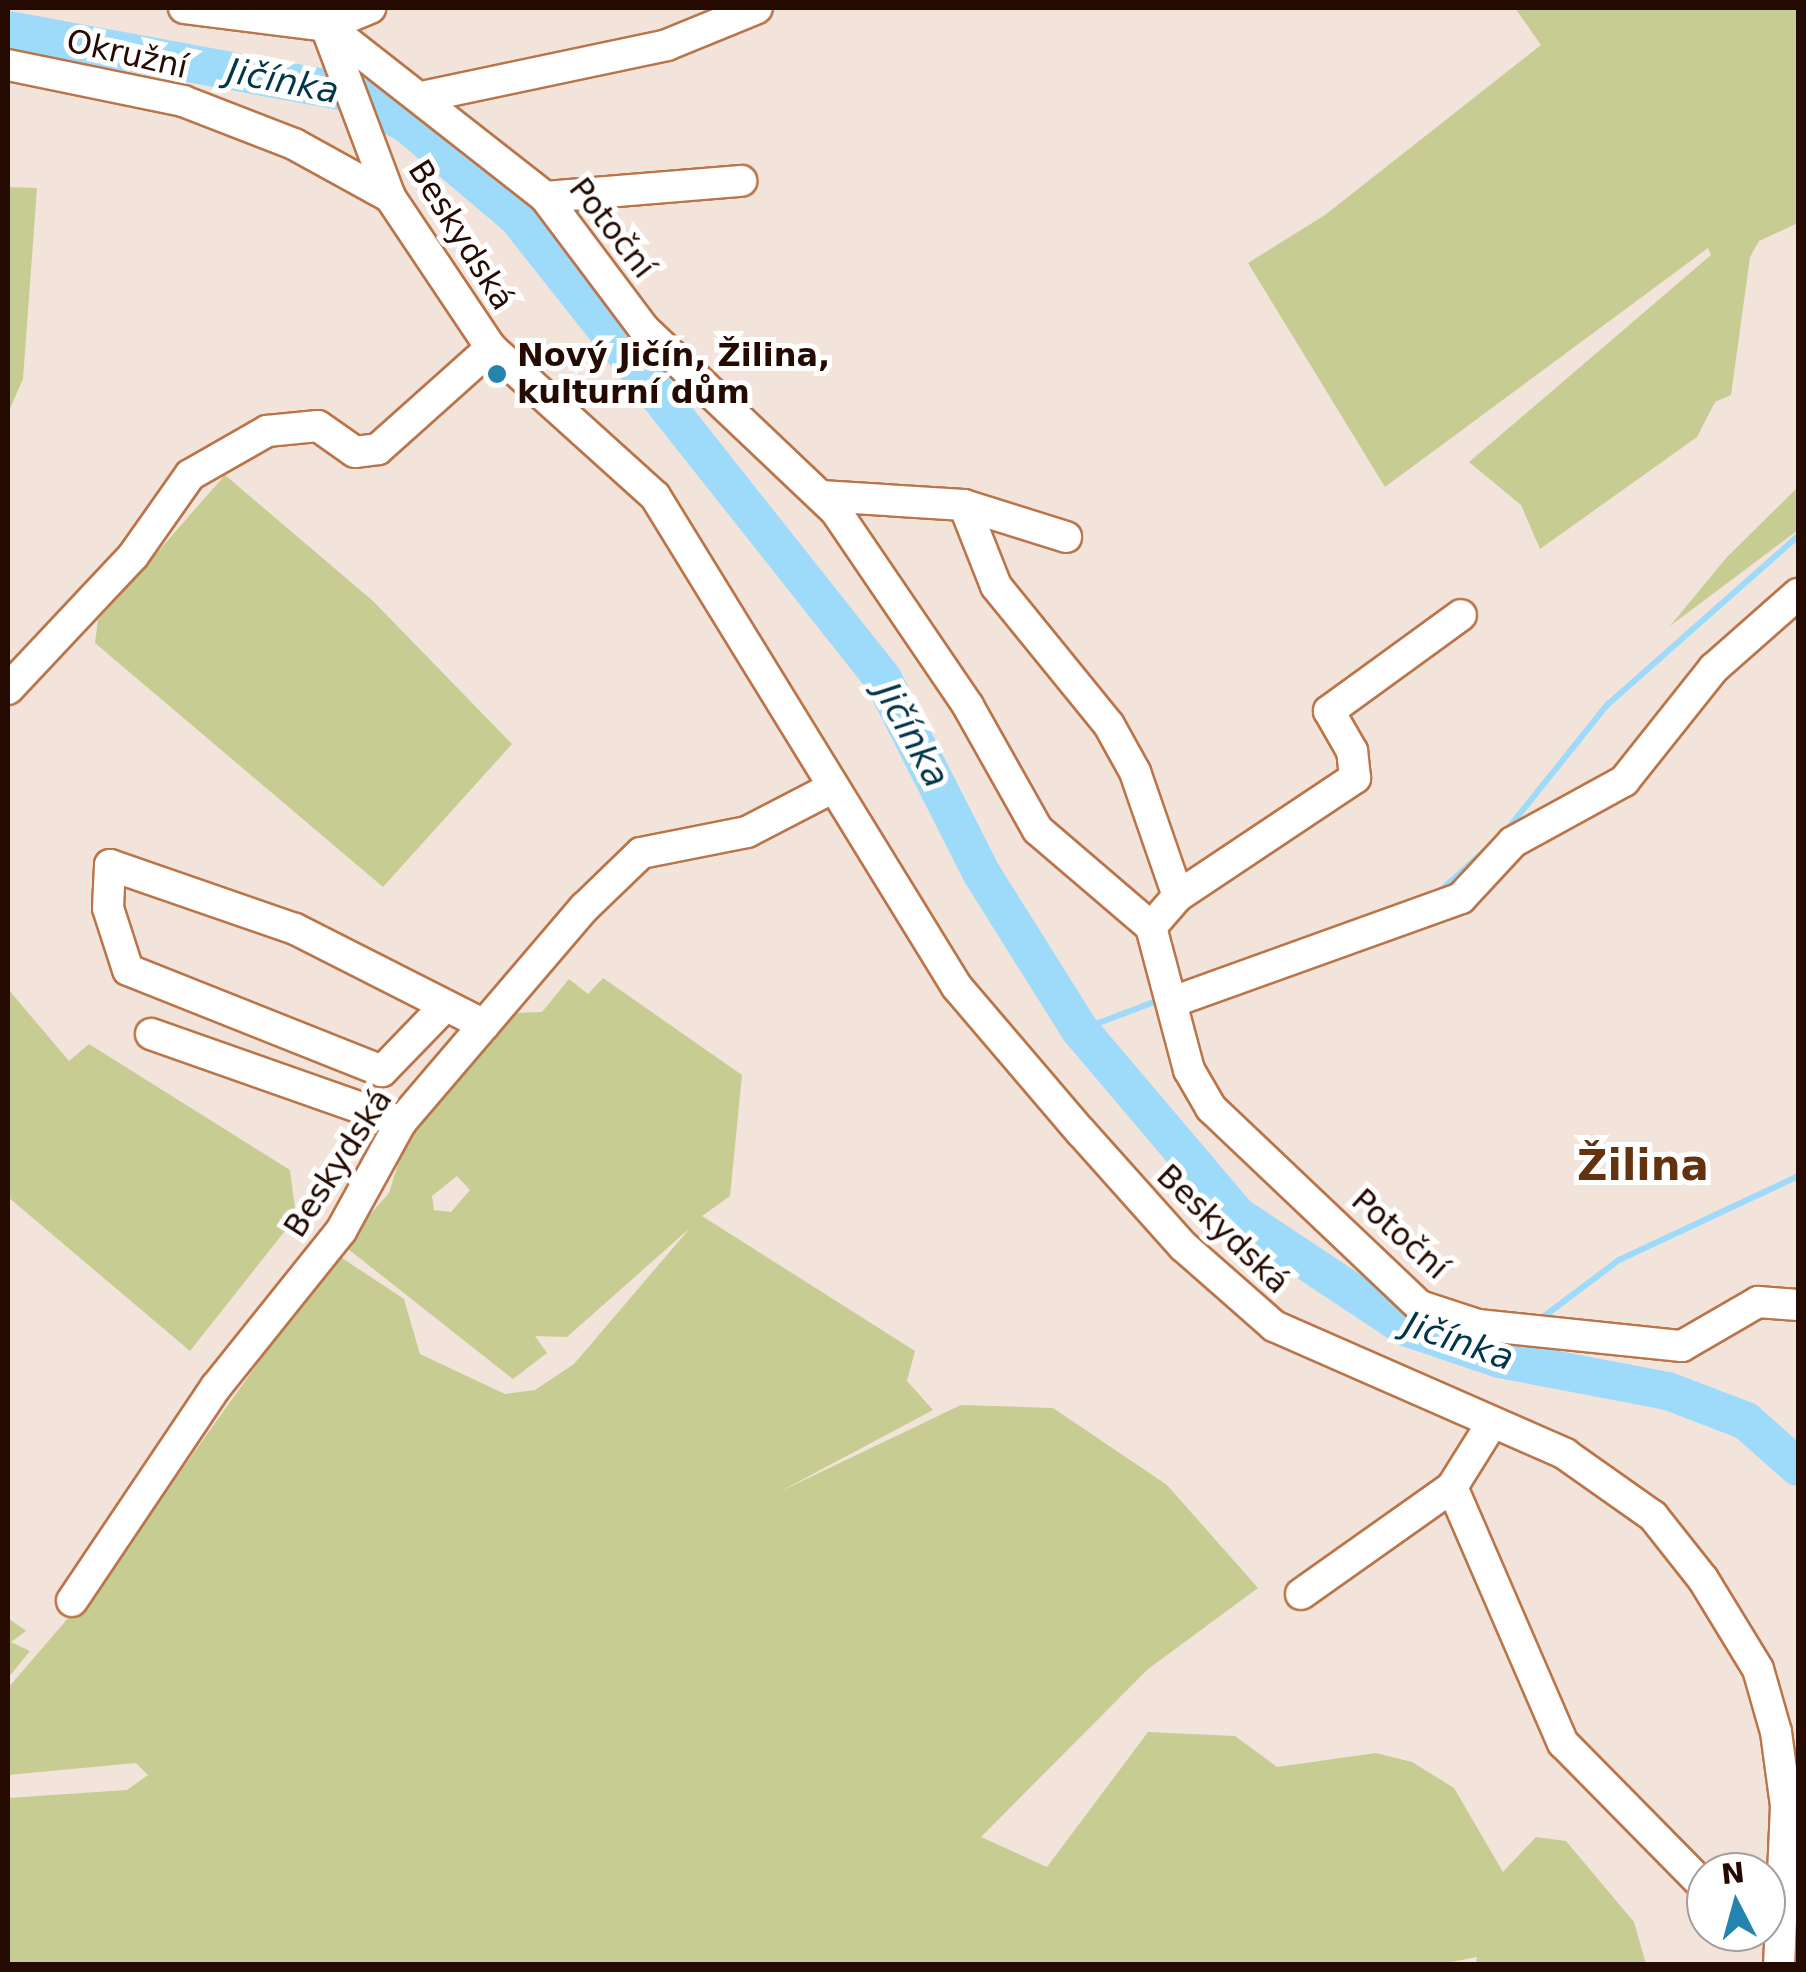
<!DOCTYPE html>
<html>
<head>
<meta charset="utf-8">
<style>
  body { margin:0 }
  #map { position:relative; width:1806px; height:1972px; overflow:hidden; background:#f3e4db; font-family:"DejaVu Sans",sans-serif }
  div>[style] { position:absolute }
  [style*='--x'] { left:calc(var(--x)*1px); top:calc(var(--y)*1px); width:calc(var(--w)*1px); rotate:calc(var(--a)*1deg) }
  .green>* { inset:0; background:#c6cc92 }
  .stream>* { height:6px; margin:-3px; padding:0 3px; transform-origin:3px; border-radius:3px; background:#9edafa }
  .river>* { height:38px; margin:-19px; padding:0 19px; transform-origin:19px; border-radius:19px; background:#9edafa }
  .roads { filter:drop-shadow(2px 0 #ba7549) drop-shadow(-2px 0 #ba7549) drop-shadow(0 2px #ba7549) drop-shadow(0 -2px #ba7549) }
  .minor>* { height:30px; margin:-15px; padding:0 15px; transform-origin:15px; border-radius:15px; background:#fff }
  .dots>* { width:28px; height:28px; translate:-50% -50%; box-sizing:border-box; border:5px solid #fff; border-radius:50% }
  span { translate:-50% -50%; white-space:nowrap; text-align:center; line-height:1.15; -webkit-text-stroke:10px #fff; paint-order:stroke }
  .street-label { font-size:32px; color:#240a00 }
  .poi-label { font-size:32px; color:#240a00; font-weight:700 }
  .left { translate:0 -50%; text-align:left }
  .water-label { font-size:35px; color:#01354a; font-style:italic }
  .district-label { font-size:42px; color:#63320e; font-weight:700 }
  .frame { position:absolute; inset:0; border:10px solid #240a00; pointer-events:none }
  .north { position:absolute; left:1686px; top:1852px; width:100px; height:100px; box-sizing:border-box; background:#fff; border:2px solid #a79d99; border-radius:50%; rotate:354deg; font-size:28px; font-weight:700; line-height:40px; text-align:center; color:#240a00 }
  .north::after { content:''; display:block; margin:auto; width:35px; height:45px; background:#2284af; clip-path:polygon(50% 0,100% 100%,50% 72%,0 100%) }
</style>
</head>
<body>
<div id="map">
  <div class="green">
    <div style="clip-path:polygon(1515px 8px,1798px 8px,1798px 223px,1759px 241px,1750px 257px,1731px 395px,1715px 402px,1697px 437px,1540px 549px,1521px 505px,1469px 462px,1711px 255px,1708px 248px,1385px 487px,1248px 263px,1325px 215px,1541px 45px)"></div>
    <div style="clip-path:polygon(8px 187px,37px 188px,23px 379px,8px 413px)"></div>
    <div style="clip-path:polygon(225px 475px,373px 601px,512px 744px,383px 887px,95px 643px,98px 620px)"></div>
    <div style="clip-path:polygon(1798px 487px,1798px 530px,1670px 626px,1727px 557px)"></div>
    <div style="clip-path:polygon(evenodd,603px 978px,742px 1075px,730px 1196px,702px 1216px,915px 1351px,907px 1381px,933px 1410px,779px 1492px,961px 1405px,1053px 1408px,1167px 1485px,1258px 1588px,1148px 1669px,981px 1837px,1047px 1867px,1148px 1732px,1235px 1736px,1277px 1767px,1376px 1753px,1412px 1762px,1454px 1788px,1503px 1872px,1536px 1837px,1566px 1841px,1634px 1922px,1646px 1964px,1476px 1964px,1477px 1957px,1441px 1964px,8px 1964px,8px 1798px,127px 1790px,148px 1775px,136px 1763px,8px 1775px,8px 1688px,112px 1567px,336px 1254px,404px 1299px,420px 1354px,505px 1394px,535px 1390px,574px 1364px,690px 1228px,567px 1337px,535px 1336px,547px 1353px,513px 1379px,343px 1245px,389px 1193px,406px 1138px,514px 1013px,542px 1012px,569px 979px,588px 994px,603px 978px,457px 1176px,470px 1190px,451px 1212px,434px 1210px,432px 1196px,457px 1176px)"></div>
    <div style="clip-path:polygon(8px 989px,69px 1061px,89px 1044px,290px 1170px,296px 1217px,190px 1351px,8px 1197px)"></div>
    <div style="clip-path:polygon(8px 1618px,26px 1631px,11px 1642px,30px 1651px,8px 1678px)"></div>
  </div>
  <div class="stream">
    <div style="--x:1506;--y:831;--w:161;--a:-51.3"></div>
    <div style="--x:1607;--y:705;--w:255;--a:-41.5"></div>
    <div style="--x:1439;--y:892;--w:67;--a:-42"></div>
    <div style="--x:1080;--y:1030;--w:88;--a:-20.7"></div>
    <div style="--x:1539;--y:1320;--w:100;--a:-36.9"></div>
    <div style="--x:1619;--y:1260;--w:198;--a:-25.1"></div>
    <div style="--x:1500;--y:1359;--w:28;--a:-44"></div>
  </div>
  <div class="river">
    <div style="--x:8;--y:30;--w:349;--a:10.4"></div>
    <div style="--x:351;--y:93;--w:64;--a:29"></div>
    <div style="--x:407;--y:124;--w:144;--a:40.2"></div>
    <div style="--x:517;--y:217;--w:589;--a:51.61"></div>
    <div style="--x:883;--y:679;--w:219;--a:63.1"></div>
    <div style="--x:982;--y:874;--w:184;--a:57.9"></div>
    <div style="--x:1080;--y:1030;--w:244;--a:49.7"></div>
    <div style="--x:1238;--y:1216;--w:201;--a:33.6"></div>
    <div style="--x:1405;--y:1327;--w:100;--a:18.6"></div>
    <div style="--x:1500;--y:1359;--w:171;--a:10.8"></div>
    <div style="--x:1668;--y:1391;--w:84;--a:21"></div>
    <div style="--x:1746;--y:1421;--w:69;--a:41.5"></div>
  </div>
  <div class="roads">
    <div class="minor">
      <div style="--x:184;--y:8;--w:144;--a:7.2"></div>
      <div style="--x:327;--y:26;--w:277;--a:38.1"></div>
      <div style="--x:545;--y:197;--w:165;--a:53.1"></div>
      <div style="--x:644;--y:329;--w:263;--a:43.5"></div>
      <div style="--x:835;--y:510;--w:237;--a:55.8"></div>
      <div style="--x:968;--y:706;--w:142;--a:60.6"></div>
      <div style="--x:1038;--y:830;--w:149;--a:40.6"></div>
      <div style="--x:1151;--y:927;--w:148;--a:75.1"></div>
      <div style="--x:1189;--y:1070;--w:44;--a:59.9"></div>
      <div style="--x:1211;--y:1108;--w:288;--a:43.5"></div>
      <div style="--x:1420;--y:1306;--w:61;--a:18.1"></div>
      <div style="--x:1478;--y:1325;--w:205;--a:5.9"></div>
      <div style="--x:1682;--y:1346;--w:88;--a:-30.1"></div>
      <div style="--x:1758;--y:1302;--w:40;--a:4.3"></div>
      <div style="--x:319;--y:8;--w:202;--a:69.4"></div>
      <div style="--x:390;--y:197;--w:182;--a:56.2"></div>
      <div style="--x:491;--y:348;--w:221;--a:42.1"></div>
      <div style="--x:655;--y:496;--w:576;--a:58.41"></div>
      <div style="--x:957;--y:987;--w:191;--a:49.5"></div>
      <div style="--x:1081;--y:1132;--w:154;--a:48.2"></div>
      <div style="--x:1184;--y:1247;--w:120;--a:41.3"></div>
      <div style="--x:1274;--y:1326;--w:318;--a:23.7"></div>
      <div style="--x:1565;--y:1454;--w:108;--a:35.2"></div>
      <div style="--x:1653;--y:1516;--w:80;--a:51.6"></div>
      <div style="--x:1703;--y:1579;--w:105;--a:58.6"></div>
      <div style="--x:1758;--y:1669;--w:66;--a:74.1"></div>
      <div style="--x:1776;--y:1732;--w:75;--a:82.3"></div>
      <div style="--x:1786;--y:1806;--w:158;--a:92.5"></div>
      <div style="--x:327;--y:26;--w:47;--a:-22.7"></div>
      <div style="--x:8;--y:65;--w:179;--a:11.6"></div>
      <div style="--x:183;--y:101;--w:119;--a:21.2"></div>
      <div style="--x:294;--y:144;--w:110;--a:28.9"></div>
      <div style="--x:426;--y:96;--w:246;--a:-11.9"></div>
      <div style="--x:667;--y:45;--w:97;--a:-22.3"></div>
      <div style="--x:545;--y:197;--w:197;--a:-4.7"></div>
      <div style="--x:821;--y:496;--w:143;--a:3.6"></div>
      <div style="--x:964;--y:505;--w:107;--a:17.4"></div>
      <div style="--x:964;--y:505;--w:87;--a:68.4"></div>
      <div style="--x:996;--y:586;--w:179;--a:50.9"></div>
      <div style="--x:1109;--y:725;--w:54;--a:61"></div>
      <div style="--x:1135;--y:772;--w:131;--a:70.9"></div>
      <div style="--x:1178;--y:896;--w:41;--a:131.1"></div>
      <div style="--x:8;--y:689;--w:183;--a:-46.8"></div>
      <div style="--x:133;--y:556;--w:99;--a:-54.9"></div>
      <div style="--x:190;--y:475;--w:89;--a:-29.7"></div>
      <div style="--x:267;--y:431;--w:51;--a:-5.6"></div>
      <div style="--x:318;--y:426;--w:45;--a:35.1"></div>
      <div style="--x:355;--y:452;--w:23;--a:-7"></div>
      <div style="--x:378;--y:449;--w:152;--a:-41.8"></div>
      <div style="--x:1178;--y:896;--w:213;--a:-33.7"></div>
      <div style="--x:1355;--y:778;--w:27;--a:-96"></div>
      <div style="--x:1352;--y:751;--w:46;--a:-119.9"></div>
      <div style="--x:1329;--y:711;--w:163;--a:-36"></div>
      <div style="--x:1175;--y:1001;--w:304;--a:-19.8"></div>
      <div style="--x:1461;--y:898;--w:76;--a:-47.1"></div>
      <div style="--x:1513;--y:842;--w:127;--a:-28.8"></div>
      <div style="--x:1624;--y:781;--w:144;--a:-51.5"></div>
      <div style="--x:1714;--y:668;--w:112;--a:-41.4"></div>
      <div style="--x:445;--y:1006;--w:91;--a:134.1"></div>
      <div style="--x:382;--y:1071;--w:273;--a:-158.3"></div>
      <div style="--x:128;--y:970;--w:65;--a:-107.9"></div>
      <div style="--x:108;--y:908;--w:43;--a:-87.3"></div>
      <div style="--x:110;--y:865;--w:196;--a:19.1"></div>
      <div style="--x:295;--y:929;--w:212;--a:26.9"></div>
      <div style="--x:151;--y:1034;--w:265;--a:19.4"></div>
      <div style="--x:1452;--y:1487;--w:279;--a:66.6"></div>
      <div style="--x:1563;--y:1743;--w:204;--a:45.4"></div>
      <div style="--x:1301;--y:1594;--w:185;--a:-35.3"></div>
      <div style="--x:1452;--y:1487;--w:75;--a:-58"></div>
      <div style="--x:72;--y:1601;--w:258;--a:-56.1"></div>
      <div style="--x:216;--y:1387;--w:200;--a:-51.3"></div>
      <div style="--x:341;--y:1231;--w:124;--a:-61.2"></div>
      <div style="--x:401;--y:1122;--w:282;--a:-49.5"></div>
      <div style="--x:584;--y:908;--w:79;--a:-44"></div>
      <div style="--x:641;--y:853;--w:108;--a:-11.2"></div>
      <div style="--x:747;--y:832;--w:96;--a:-27.4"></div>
    </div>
  </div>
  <div class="dots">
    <div style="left:497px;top:374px;background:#2284af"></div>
  </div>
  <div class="street-label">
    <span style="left:127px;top:54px;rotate:13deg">Okružní</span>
    <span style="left:612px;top:228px;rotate:52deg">Potoční</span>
    <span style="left:461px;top:235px;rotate:58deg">Beskydská</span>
    <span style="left:338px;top:1163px;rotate:-57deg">Beskydská</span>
    <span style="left:1223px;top:1229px;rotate:44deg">Beskydská</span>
    <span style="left:1400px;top:1234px;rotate:42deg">Potoční</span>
  </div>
  <div class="poi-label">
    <span class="left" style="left:517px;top:374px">Nový Jičín, Žilina,<br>kulturní dům</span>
  </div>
  <div class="water-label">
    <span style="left:283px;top:81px;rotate:11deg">Jičínka</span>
    <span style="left:912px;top:735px;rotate:61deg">Jičínka</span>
    <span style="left:1459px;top:1341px;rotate:19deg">Jičínka</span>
  </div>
  <div class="district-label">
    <span style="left:1643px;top:1166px">Žilina</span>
  </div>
  <div class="frame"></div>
  <div class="north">N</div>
</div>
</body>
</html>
